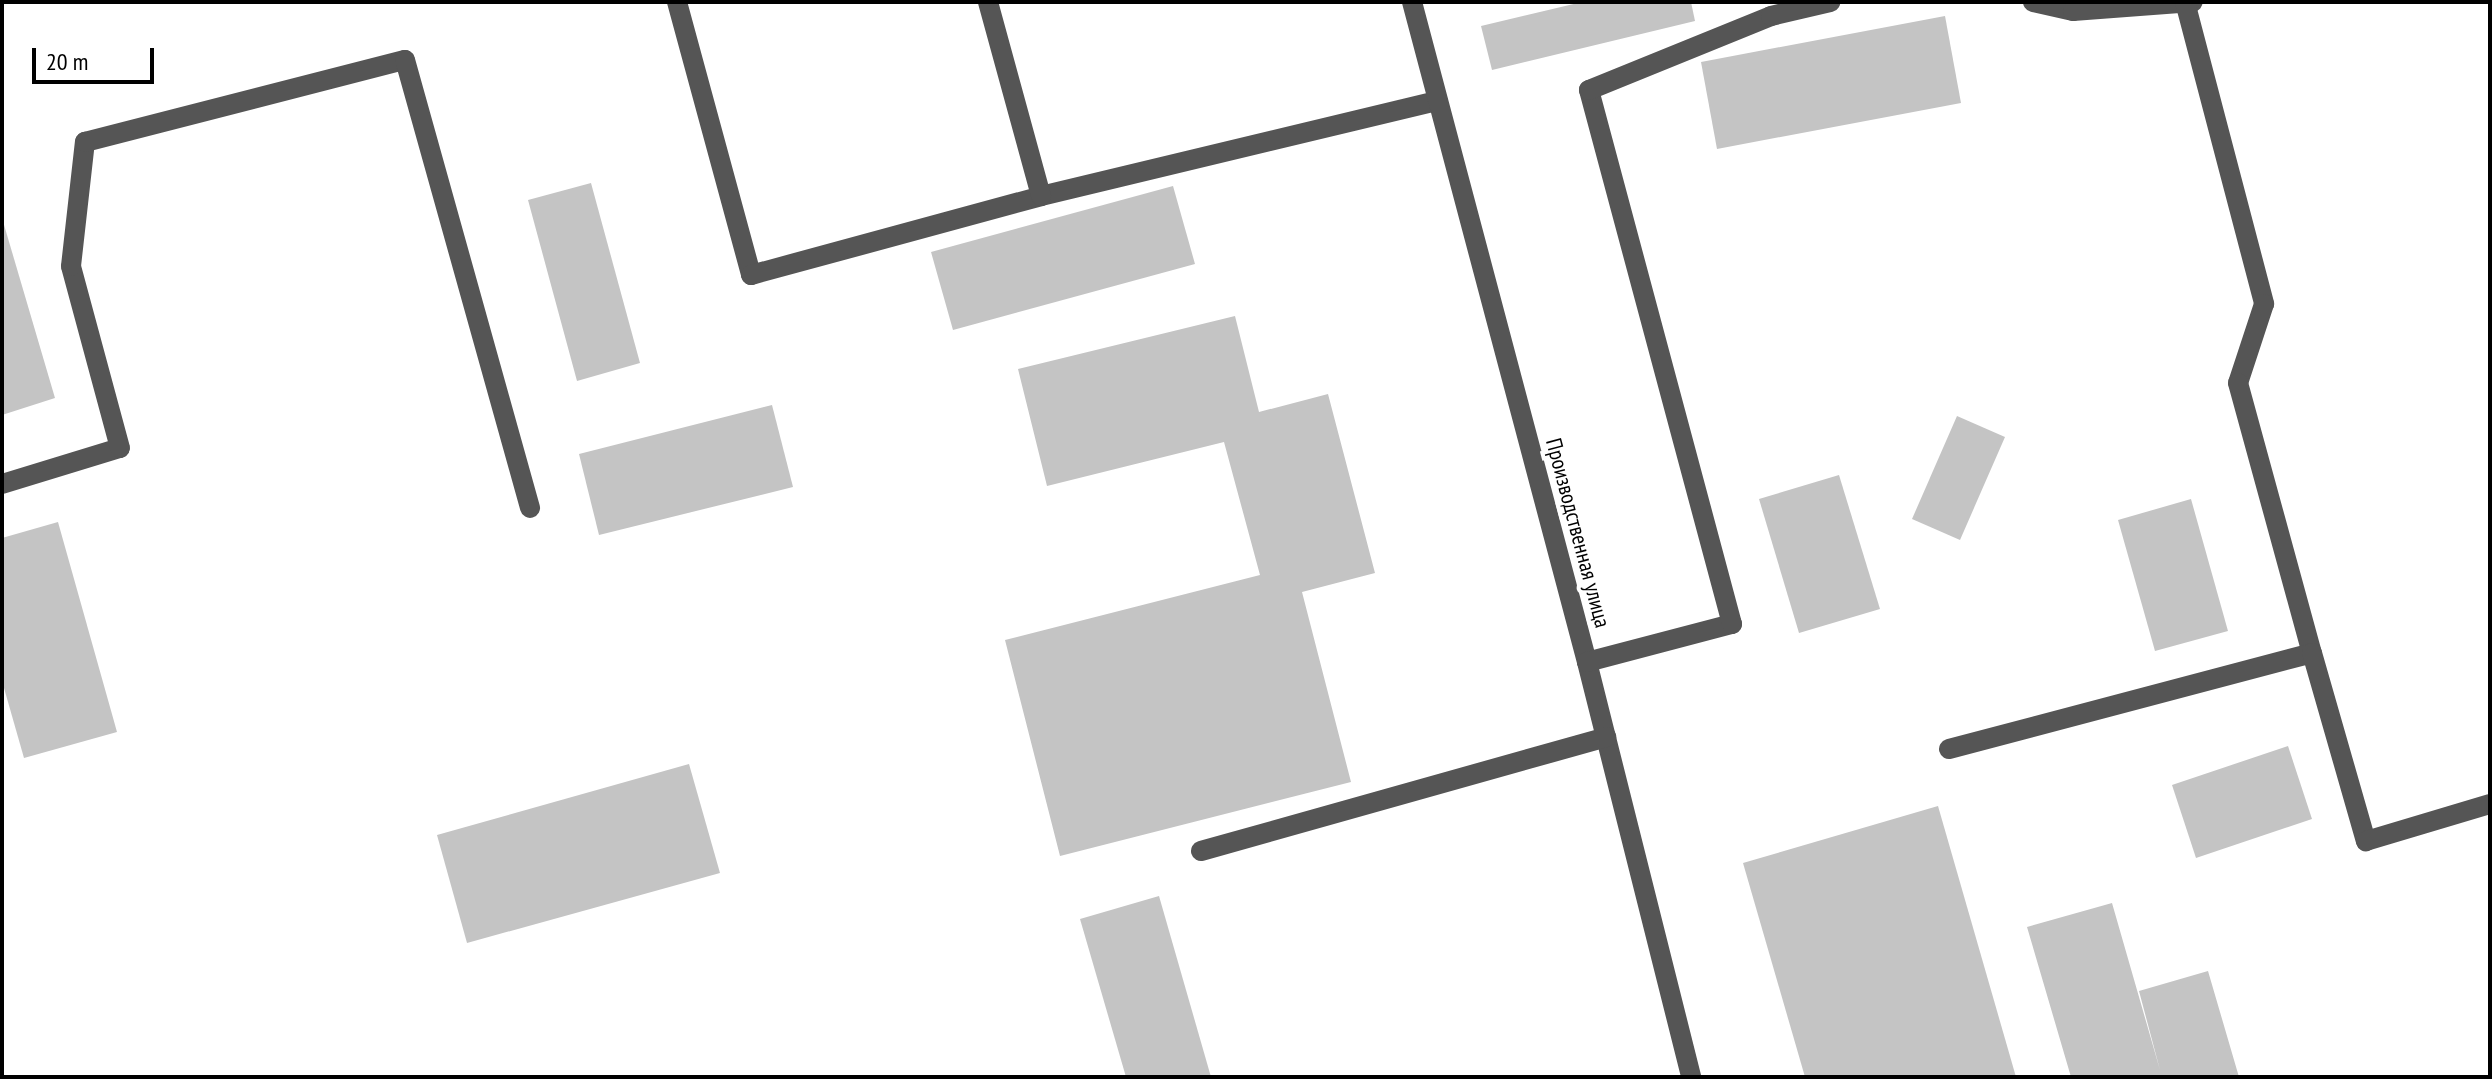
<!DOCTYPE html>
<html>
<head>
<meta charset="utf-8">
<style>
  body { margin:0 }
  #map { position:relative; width:2492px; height:1079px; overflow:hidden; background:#fff; font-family:"PT Sans Narrow",sans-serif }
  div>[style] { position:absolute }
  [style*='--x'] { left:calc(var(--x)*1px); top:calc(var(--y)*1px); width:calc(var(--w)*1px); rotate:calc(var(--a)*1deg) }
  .building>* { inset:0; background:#c4c4c4 }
  .minor>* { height:20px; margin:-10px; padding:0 10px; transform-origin:10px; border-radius:10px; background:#555 }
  span { translate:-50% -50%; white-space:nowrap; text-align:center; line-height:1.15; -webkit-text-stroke:8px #fff; paint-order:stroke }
  .street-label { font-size:22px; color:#000 }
  .frame { position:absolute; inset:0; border:4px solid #000; pointer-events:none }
  .scale { position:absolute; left:32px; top:48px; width:122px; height:36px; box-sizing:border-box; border:4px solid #000; border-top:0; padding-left:10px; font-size:24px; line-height:28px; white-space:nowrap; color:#000; -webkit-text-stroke:6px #fff; paint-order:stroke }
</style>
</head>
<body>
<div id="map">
  <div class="building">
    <div style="clip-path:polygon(1582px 2px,1691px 2px,1695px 21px,1492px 70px,1481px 26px)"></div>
    <div style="clip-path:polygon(1945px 16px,1961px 103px,1717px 149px,1701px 62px)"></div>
    <div style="clip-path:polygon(591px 183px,640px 363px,577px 381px,528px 200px)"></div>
    <div style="clip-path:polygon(1173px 186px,1195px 264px,953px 330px,931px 252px)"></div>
    <div style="clip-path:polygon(2px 218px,55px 398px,2px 415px)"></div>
    <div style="clip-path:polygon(1235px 316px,1259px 412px,1328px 394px,1375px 573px,1302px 592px,1351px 782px,1060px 856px,1005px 640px,1260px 575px,1224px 442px,1047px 486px,1018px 369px)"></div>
    <div style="clip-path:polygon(772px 405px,793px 487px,599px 535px,579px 454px)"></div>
    <div style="clip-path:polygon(1957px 416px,2005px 437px,1960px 540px,1912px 519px)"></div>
    <div style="clip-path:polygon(1839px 475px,1880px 609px,1799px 633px,1759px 499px)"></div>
    <div style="clip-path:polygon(2191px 499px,2228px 631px,2155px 651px,2118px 520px)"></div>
    <div style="clip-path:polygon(58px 522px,117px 732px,24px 758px,2px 681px,2px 538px)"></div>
    <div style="clip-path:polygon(2288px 746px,2312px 819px,2196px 858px,2172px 785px)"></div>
    <div style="clip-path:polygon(689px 764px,720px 873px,467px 943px,437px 835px)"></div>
    <div style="clip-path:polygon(1938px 806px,2016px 1077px,1805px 1077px,1743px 863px)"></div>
    <div style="clip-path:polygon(1159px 896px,1211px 1077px,1126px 1077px,1080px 919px)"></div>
    <div style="clip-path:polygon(2112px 903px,2160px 1070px,2139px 991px,2208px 971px,2239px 1077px,2071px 1077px,2027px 927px)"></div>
  </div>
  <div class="minor">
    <div style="--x:677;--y:2;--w:283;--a:74.8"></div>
    <div style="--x:751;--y:275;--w:301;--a:-15.2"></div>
    <div style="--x:1041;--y:196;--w:408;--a:-13.5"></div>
    <div style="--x:988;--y:2;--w:201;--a:74.7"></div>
    <div style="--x:1412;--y:2;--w:683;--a:75.15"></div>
    <div style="--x:1587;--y:662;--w:428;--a:75.9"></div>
    <div style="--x:2033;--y:2;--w:41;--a:12.7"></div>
    <div style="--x:2073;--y:11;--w:120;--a:-4.3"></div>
    <div style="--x:2185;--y:2;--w:312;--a:75.3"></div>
    <div style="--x:2264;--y:304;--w:83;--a:108.2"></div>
    <div style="--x:2238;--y:383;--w:280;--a:74.7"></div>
    <div style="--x:2;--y:484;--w:123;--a:-17"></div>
    <div style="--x:120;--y:448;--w:188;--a:-105.1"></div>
    <div style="--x:71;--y:266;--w:125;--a:-83.6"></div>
    <div style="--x:85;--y:142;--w:330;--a:-14.4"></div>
    <div style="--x:405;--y:60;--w:465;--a:74.4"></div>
    <div style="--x:1587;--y:662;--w:150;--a:-14.7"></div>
    <div style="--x:1732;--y:624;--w:553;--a:-104.99"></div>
    <div style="--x:1589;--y:90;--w:196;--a:-22.1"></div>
    <div style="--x:1771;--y:16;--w:61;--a:-13.3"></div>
    <div style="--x:1949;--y:749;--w:375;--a:-14.8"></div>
    <div style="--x:2312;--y:653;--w:196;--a:74"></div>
    <div style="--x:2366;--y:841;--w:129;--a:-16.6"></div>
    <div style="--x:1201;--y:851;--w:421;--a:-15.7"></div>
  </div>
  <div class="street-label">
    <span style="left:1578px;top:533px;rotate:75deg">Производственная улица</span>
  </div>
  <div class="frame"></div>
  <div class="scale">20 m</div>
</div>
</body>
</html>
